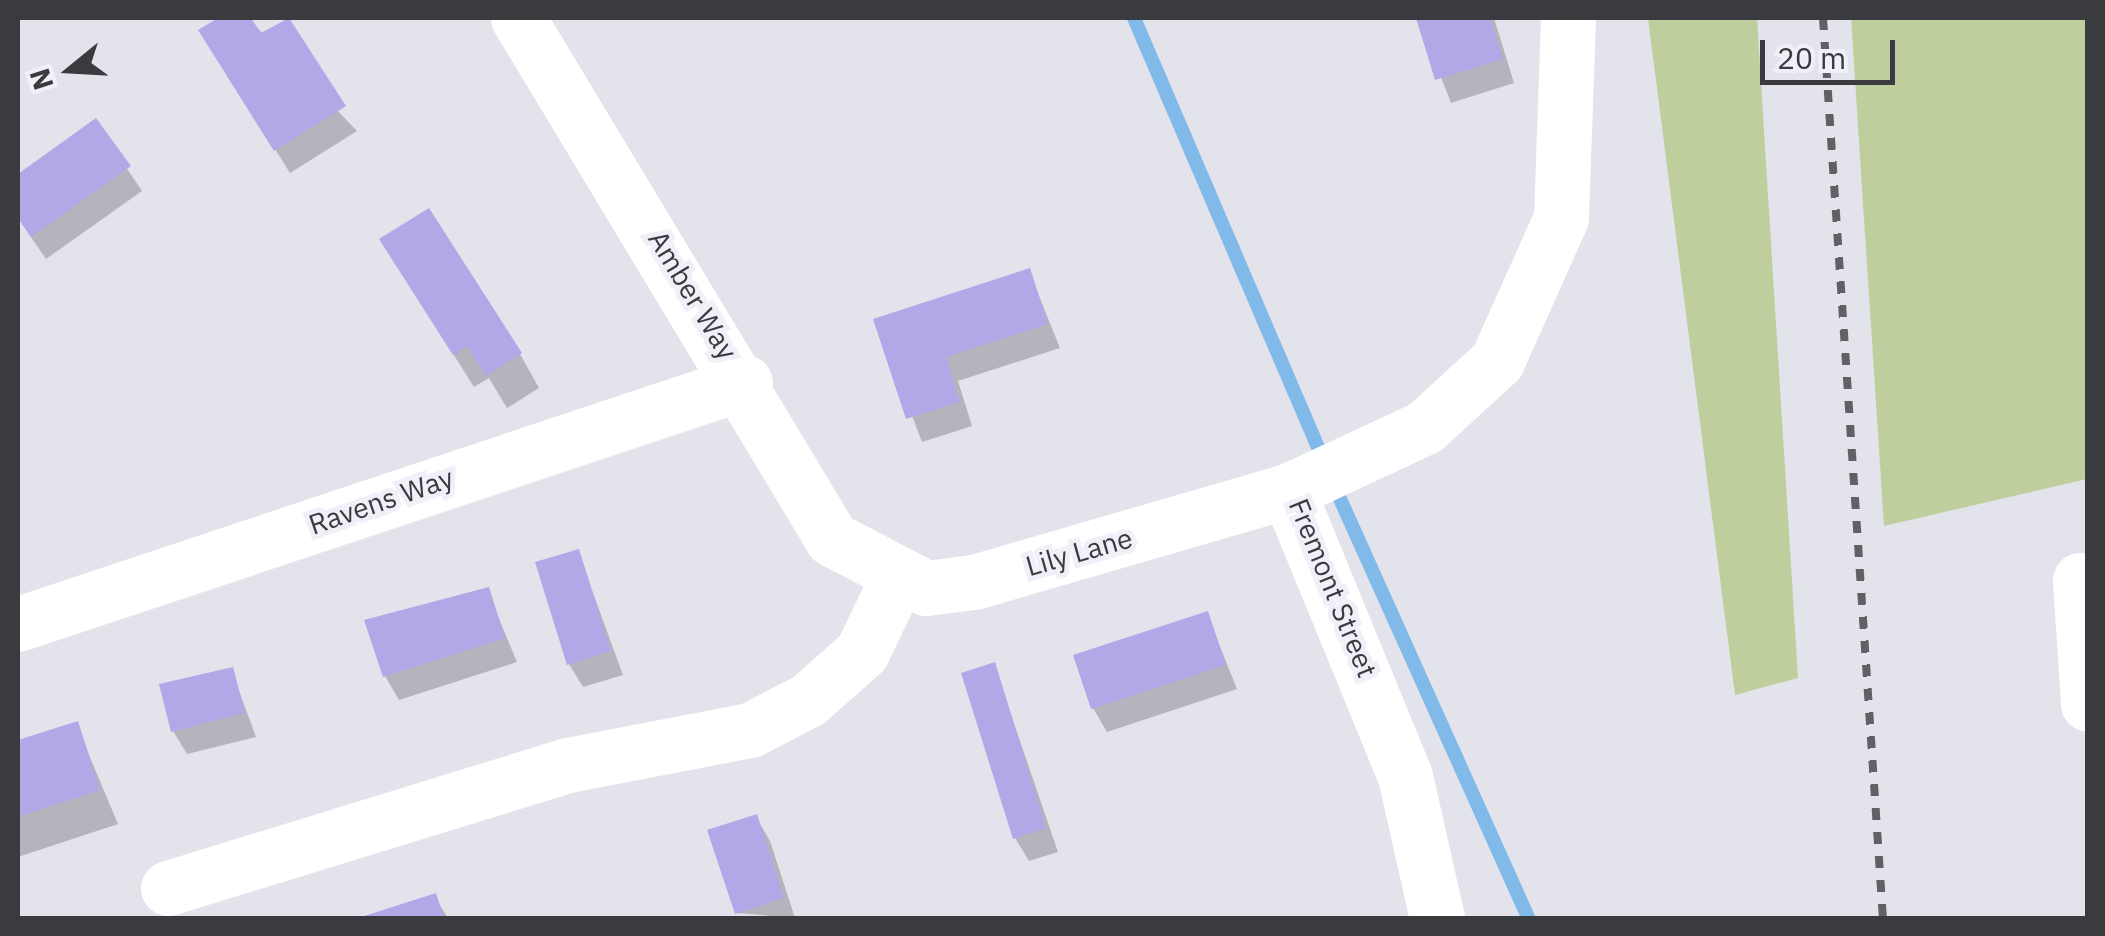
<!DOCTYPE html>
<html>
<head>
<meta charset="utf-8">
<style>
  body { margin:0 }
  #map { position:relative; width:2105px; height:936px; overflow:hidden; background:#e2e3eb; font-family:"IBM Plex Sans",sans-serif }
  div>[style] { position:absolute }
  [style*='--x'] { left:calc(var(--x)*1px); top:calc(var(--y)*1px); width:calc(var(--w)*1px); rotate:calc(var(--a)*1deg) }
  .green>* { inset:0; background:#bfce9d }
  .shadow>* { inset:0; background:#0003 }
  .stream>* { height:14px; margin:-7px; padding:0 7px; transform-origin:7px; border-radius:7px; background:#81b9e9 }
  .building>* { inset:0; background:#b1a8e8 }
  .minor>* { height:55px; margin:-27.5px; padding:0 27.5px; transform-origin:27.5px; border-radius:27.5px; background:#fff }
  .rail>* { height:8px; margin-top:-4px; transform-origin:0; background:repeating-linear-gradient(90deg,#606165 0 12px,transparent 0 24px) }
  span { translate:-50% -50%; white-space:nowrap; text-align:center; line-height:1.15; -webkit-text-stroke:10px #eff0f8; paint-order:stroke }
  .street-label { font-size:28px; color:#3a3b3e }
  .frame { position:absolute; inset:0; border:20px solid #3a3b3e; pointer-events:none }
  .north { position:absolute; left:20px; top:20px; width:100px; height:100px; -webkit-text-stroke:8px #eff0f8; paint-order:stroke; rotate:252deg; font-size:28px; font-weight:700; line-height:40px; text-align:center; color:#3a3b3e }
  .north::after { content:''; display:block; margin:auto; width:35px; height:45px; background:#3a3b3e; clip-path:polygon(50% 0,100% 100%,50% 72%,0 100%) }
  .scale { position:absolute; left:1760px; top:40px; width:135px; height:45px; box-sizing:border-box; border:5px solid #3a3b3e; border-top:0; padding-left:12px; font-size:30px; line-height:35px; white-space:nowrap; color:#3a3b3e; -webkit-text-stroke:8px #eff0f8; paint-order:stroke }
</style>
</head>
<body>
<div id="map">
  <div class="green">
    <div style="clip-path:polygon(1648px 18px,1757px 18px,1798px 678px,1735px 695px)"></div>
    <div style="clip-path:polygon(1851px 18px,2087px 18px,2087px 479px,1884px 526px)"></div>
  </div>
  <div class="shadow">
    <div style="clip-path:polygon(222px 18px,248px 18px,357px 131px,290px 173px,201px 31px)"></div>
    <div style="clip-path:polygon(1418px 18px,1494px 18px,1514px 83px,1451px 103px)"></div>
    <div style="clip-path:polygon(95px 121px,142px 191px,46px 259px,18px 218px,18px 177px)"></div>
    <div style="clip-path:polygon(1029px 271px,1060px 348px,958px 381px,972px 426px,922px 442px,876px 321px)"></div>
    <div style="clip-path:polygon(402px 273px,520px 354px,539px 388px,507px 408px,489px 378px,474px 387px)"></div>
    <div style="clip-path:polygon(578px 552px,623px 675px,583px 687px,569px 664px)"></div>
    <div style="clip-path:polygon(487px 590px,517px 662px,399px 700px,385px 676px)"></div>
    <div style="clip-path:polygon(1207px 614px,1237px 689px,1107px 732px,1093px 708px)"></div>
    <div style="clip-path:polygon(994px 665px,1058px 852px,1029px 861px,1015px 838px)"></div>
    <div style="clip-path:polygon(231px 669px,256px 737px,187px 754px,173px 731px)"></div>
    <div style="clip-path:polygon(76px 724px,118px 824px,18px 857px,18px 743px)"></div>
    <div style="clip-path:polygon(756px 817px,770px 841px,795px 918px,737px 913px,710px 832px)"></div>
    <div style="clip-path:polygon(434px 896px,448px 918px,364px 918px)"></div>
  </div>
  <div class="stream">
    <div style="--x:1134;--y:18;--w:482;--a:66.8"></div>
    <div style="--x:1332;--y:481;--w:479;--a:65.8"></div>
  </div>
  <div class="building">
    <div style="clip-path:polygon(218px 18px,251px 18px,261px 33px,289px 18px,346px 106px,274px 151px,198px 30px)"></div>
    <div style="clip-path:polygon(1416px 18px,1490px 18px,1503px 59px,1435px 80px)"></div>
    <div style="clip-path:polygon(96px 118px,131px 166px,31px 237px,18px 218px,18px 174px)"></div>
    <div style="clip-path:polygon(429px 208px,522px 353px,486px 376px,467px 346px,453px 355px,379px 239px)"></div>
    <div style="clip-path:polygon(1030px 268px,1048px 324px,946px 357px,960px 402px,906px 419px,873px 319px)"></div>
    <div style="clip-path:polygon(579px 549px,611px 651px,567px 665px,535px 562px)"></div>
    <div style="clip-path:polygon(489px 587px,505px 638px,383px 677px,364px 620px)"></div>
    <div style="clip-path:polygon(1208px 611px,1226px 665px,1091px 709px,1073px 655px)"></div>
    <div style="clip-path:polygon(995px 662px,1046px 828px,1013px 839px,961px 673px)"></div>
    <div style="clip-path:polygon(233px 667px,245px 713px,171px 732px,159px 684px)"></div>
    <div style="clip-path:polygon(78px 721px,100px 790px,18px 817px,18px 740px)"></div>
    <div style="clip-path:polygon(757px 814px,784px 898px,735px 914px,707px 830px)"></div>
    <div style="clip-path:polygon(436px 893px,444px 918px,358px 918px)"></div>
  </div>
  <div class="minor">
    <div style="--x:518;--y:18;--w:608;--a:58.92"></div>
    <div style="--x:832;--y:539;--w:106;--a:27.5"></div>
    <div style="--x:926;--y:588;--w:48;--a:-7.1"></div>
    <div style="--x:974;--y:582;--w:327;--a:-16.2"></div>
    <div style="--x:1288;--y:491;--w:151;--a:-25"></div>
    <div style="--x:1425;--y:427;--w:98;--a:-42.5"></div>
    <div style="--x:1497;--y:361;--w:157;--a:-65.9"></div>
    <div style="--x:1561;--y:218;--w:200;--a:-88"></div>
    <div style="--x:1288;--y:491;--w:308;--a:67.7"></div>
    <div style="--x:1405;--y:776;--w:146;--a:77.3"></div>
    <div style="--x:2080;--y:580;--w:124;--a:86.3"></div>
    <div style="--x:18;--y:624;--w:766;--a:-18.41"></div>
    <div style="--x:168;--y:888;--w:418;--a:-17.1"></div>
    <div style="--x:568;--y:765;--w:185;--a:-10.9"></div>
    <div style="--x:750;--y:730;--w:65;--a:-27.3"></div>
    <div style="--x:808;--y:700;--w:72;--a:-41.6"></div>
    <div style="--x:862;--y:652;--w:81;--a:-64.4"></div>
  </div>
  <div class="rail">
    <div style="--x:1823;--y:18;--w:902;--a:86.19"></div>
  </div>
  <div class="street-label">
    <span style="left:693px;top:295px;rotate:59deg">Amber Way</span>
    <span style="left:381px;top:501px;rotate:-19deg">Ravens Way</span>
    <span style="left:1079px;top:552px;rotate:-16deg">Lily Lane</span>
    <span style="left:1333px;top:588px;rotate:68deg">Fremont Street</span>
  </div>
  <div class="frame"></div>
  <div class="north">N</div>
  <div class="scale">20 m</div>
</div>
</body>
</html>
